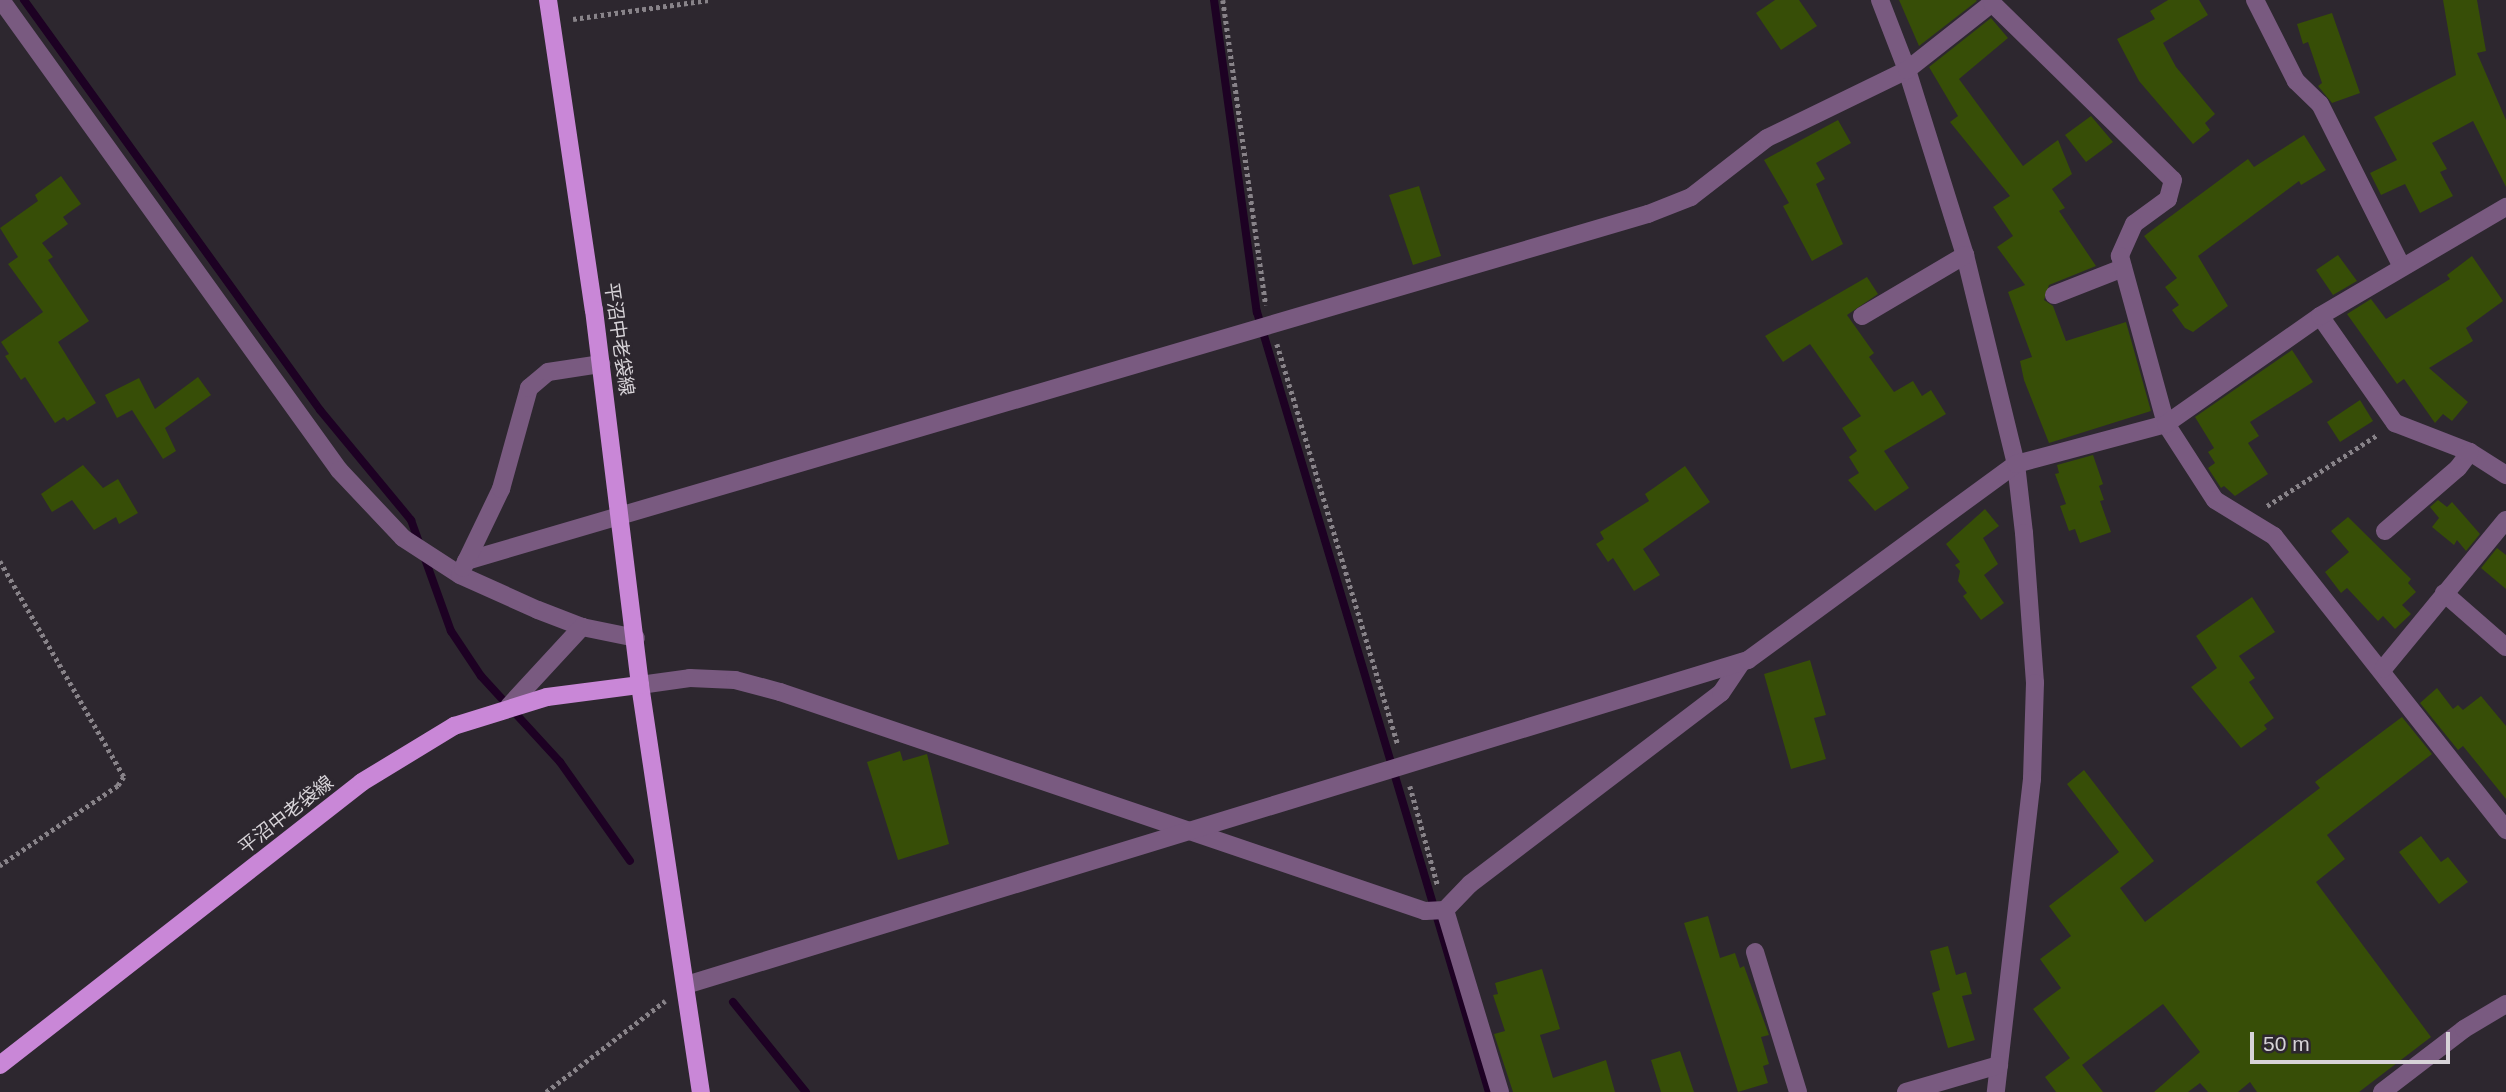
<!DOCTYPE html>
<html>
<head>
<meta charset="utf-8">
<style>
  body { margin:0 }
  #map { position:relative; width:2506px; height:1092px; overflow:hidden; background:#2d272f; font-family:Helvetica,"Noto Sans JP",sans-serif }
  div>[style] { position:absolute }
  [style*='--x'] { left:calc(var(--x)*1px); top:calc(var(--y)*1px); width:calc(var(--w)*1px); rotate:calc(var(--a)*1deg) }
  .stream>* { height:8px; margin:-4px; padding:0 4px; transform-origin:4px; border-radius:4px; background:#1d0123 }
  .building>* { inset:0; background:#374e07 }
  .path>* { height:4.5px; margin-top:-2.25px; transform-origin:0; background:repeating-linear-gradient(90deg,#888389 0 3.5px,transparent 0 7px) }
  .minor>* { height:18px; margin:-9px; padding:0 9px; transform-origin:9px; border-radius:9px; background:#795a80 }
  .major>* { height:18px; margin:-9px; padding:0 9px; transform-origin:9px; border-radius:9px; background:#c987d7 }
  span { translate:-50% -50%; white-space:nowrap; text-align:center; line-height:1.15; -webkit-text-stroke:5px #2d272f; paint-order:stroke }
  .street-label { font-size:19px; color:#d7d3d8 }
  .scale { position:absolute; left:2250px; top:1032px; width:200px; height:32px; box-sizing:border-box; border:4px solid #d7d3d8; border-top:0; padding-left:9px; font-size:21px; line-height:24px; white-space:nowrap; color:#d7d3d8; -webkit-text-stroke:5px #2d272f; paint-order:stroke }
</style>
</head>
<body>
<div id="map">
  <div class="stream">
    <div style="--x:24;--y:0;--w:506;--a:54.17"></div>
    <div style="--x:320;--y:410;--w:143;--a:50.4"></div>
    <div style="--x:411;--y:520;--w:118;--a:70.2"></div>
    <div style="--x:451;--y:631;--w:54;--a:56.3"></div>
    <div style="--x:481;--y:676;--w:117;--a:47.4"></div>
    <div style="--x:560;--y:762;--w:121;--a:54.7"></div>
    <div style="--x:1214;--y:0;--w:315;--a:82.2"></div>
    <div style="--x:1257;--y:312;--w:814;--a:73.44"></div>
    <div style="--x:733;--y:1002;--w:116;--a:51"></div>
  </div>
  <div class="building">
    <div style="clip-path:polygon(1775px 0,1799px 0,1817px 26px,1781px 50px,1756px 13px)"></div>
    <div style="clip-path:polygon(1899px 0,1976px 0,1977px 1px,1919px 46px)"></div>
    <div style="clip-path:polygon(2168px 0,2199px 0,2208px 15px,2163px 43px,2176px 67px,2215px 114px,2205px 123px,2210px 130px,2193px 144px,2139px 81px,2117px 39px,2155px 19px,2150px 11px)"></div>
    <div style="clip-path:polygon(2443px 0,2477px 0,2486px 51px,2477px 53px,2506px 120px,2506px 187px,2473px 121px,2432px 143px,2447px 169px,2440px 172px,2453px 196px,2420px 213px,2405px 184px,2381px 195px,2370px 173px,2397px 160px,2374px 117px,2456px 75px)"></div>
    <div style="clip-path:polygon(2332px 13px,2360px 93px,2332px 103px,2318px 86px,2322px 83px,2308px 42px,2303px 44px,2297px 24px)"></div>
    <div style="clip-path:polygon(1991px 18px,2008px 38px,1959px 79px,2023px 166px,2058px 140px,2072px 174px,2052px 189px,2065px 208px,2059px 211px,2096px 266px,2049px 285px,2044px 300px,2053px 306px,2066px 341px,2126px 322px,2151px 411px,2049px 443px,2024px 380px,2020px 361px,2032px 357px,2008px 292px,2025px 285px,1997px 247px,2013px 236px,1993px 207px,2010px 196px,1950px 122px,1958px 116px,1929px 67px)"></div>
    <div style="clip-path:polygon(2091px 116px,2113px 142px,2086px 162px,2065px 135px)"></div>
    <div style="clip-path:polygon(1838px 120px,1851px 143px,1816px 163px,1825px 179px,1816px 184px,1843px 244px,1812px 261px,1783px 206px,1789px 203px,1764px 160px)"></div>
    <div style="clip-path:polygon(2304px 135px,2326px 170px,2301px 185px,2299px 181px,2198px 256px,2228px 306px,2193px 332px,2185px 328px,2172px 310px,2179px 305px,2165px 287px,2177px 278px,2144px 236px,2248px 159px,2254px 167px)"></div>
    <div style="clip-path:polygon(61px 176px,81px 204px,63px 217px,68px 224px,42px 243px,53px 257px,48px 260px,89px 321px,58px 342px,96px 403px,67px 421px,64px 417px,55px 423px,25px 377px,21px 380px,5px 356px,9px 354px,1px 342px,43px 312px,8px 264px,18px 257px,0 228px,38px 201px,35px 195px)"></div>
    <div style="clip-path:polygon(1419px 186px,1441px 256px,1413px 265px,1389px 195px)"></div>
    <div style="clip-path:polygon(2338px 255px,2357px 281px,2333px 295px,2316px 270px)"></div>
    <div style="clip-path:polygon(2472px 256px,2503px 301px,2466px 328px,2473px 341px,2429px 368px,2468px 402px,2452px 421px,2443px 414px,2435px 423px,2404px 379px,2397px 384px,2347px 314px,2371px 299px,2386px 319px,2450px 279px,2447px 275px)"></div>
    <div style="clip-path:polygon(1867px 277px,1878px 294px,1847px 315px,1874px 353px,1869px 357px,1894px 392px,1913px 381px,1922px 396px,1931px 390px,1946px 414px,1884px 451px,1909px 488px,1875px 511px,1848px 480px,1859px 473px,1849px 457px,1857px 451px,1842px 428px,1861px 416px,1810px 344px,1783px 362px,1765px 336px)"></div>
    <div style="clip-path:polygon(2292px 350px,2313px 382px,2250px 422px,2259px 436px,2248px 443px,2268px 474px,2235px 496px,2224px 486px,2221px 488px,2208px 468px,2215px 463px,2208px 452px,2214px 448px,2195px 417px)"></div>
    <div style="clip-path:polygon(198px 377px,211px 395px,165px 428px,176px 451px,163px 459px,132px 410px,117px 418px,105px 395px,139px 378px,155px 409px)"></div>
    <div style="clip-path:polygon(2360px 400px,2373px 421px,2340px 442px,2327px 422px)"></div>
    <div style="clip-path:polygon(2093px 455px,2103px 484px,2099px 486px,2104px 500px,2100px 501px,2111px 532px,2080px 543px,2075px 529px,2069px 531px,2060px 506px,2066px 504px,2055px 474px,2059px 473px,2057px 465px)"></div>
    <div style="clip-path:polygon(83px 465px,103px 488px,118px 479px,138px 513px,119px 524px,116px 517px,94px 530px,72px 500px,52px 512px,41px 494px)"></div>
    <div style="clip-path:polygon(1685px 466px,1710px 502px,1643px 549px,1660px 575px,1634px 591px,1613px 558px,1608px 562px,1596px 544px,1604px 539px,1600px 532px,1649px 501px,1645px 494px)"></div>
    <div style="clip-path:polygon(2438px 500px,2447px 507px,2452px 502px,2480px 534px,2466px 551px,2457px 540px,2454px 545px,2432px 527px,2439px 518px,2430px 507px)"></div>
    <div style="clip-path:polygon(1985px 509px,1999px 526px,1983px 538px,1998px 564px,1984px 575px,2004px 603px,1981px 620px,1963px 596px,1967px 593px,1958px 581px,1960px 571px,1955px 565px,1960px 562px,1946px 544px)"></div>
    <div style="clip-path:polygon(2348px 517px,2411px 579px,2408px 583px,2416px 592px,2402px 605px,2411px 614px,2395px 629px,2383px 616px,2378px 621px,2347px 588px,2341px 593px,2325px 572px,2349px 552px,2331px 531px)"></div>
    <div style="clip-path:polygon(2497px 548px,2506px 555px,2506px 589px,2481px 568px)"></div>
    <div style="clip-path:polygon(2252px 597px,2275px 632px,2239px 656px,2255px 678px,2249px 682px,2274px 718px,2264px 725px,2267px 729px,2241px 748px,2191px 687px,2217px 668px,2196px 636px)"></div>
    <div style="clip-path:polygon(1810px 660px,1826px 715px,1814px 718px,1826px 759px,1791px 769px,1764px 674px)"></div>
    <div style="clip-path:polygon(2437px 688px,2453px 709px,2458px 705px,2463px 710px,2481px 696px,2506px 726px,2506px 799px,2463px 746px,2458px 750px,2420px 703px)"></div>
    <div style="clip-path:polygon(2402px 717px,2432px 754px,2327px 835px,2345px 859px,2316px 882px,2431px 1037px,2359px 1092px,2257px 1092px,2250px 1082px,2238px 1092px,2208px 1092px,2200px 1083px,2188px 1092px,2154px 1092px,2200px 1052px,2163px 1004px,2082px 1065px,2103px 1092px,2056px 1092px,2045px 1077px,2070px 1058px,2033px 1009px,2061px 988px,2040px 959px,2071px 936px,2049px 906px,2119px 852px,2067px 784px,2084px 770px,2154px 861px,2120px 888px,2145px 922px,2320px 788px,2315px 782px)"></div>
    <div style="clip-path:polygon(900px 751px,903px 761px,927px 754px,949px 844px,898px 860px,867px 762px)"></div>
    <div style="clip-path:polygon(2421px 836px,2441px 862px,2448px 857px,2468px 882px,2439px 904px,2399px 852px)"></div>
    <div style="clip-path:polygon(1708px 916px,1720px 958px,1735px 953px,1740px 968px,1744px 966px,1769px 1035px,1761px 1037px,1769px 1064px,1763px 1066px,1768px 1083px,1738px 1092px,1684px 923px)"></div>
    <div style="clip-path:polygon(1948px 946px,1956px 975px,1966px 972px,1972px 994px,1962px 996px,1975px 1040px,1948px 1048px,1932px 993px,1940px 990px,1930px 951px)"></div>
    <div style="clip-path:polygon(1542px 969px,1560px 1029px,1540px 1035px,1553px 1078px,1606px 1060px,1615px 1092px,1513px 1092px,1494px 1034px,1505px 1031px,1493px 995px,1498px 994px,1495px 983px)"></div>
    <div style="clip-path:polygon(1680px 1051px,1694px 1092px,1661px 1092px,1651px 1060px)"></div>
  </div>
  <div class="path">
    <div style="--x:1223;--y:0;--w:308;--a:82"></div>
    <div style="--x:573;--y:19;--w:137;--a:-8"></div>
    <div style="--x:1277;--y:344;--w:418;--a:73.2"></div>
    <div style="--x:2267;--y:506;--w:131;--a:-32.8"></div>
    <div style="--x:0;--y:561;--w:249;--a:60.1"></div>
    <div style="--x:124;--y:777;--w:11;--a:124"></div>
    <div style="--x:118;--y:786;--w:143;--a:145.9"></div>
    <div style="--x:1410;--y:786;--w:104;--a:74.4"></div>
    <div style="--x:546;--y:1092;--w:150;--a:-37.4"></div>
  </div>
  <div class="minor">
    <div style="--x:1;--y:0;--w:579;--a:54.28"></div>
    <div style="--x:339;--y:470;--w:93;--a:46.7"></div>
    <div style="--x:403;--y:538;--w:68;--a:33"></div>
    <div style="--x:460;--y:575;--w:85;--a:24.2"></div>
    <div style="--x:538;--y:610;--w:47;--a:21.1"></div>
    <div style="--x:582;--y:627;--w:55;--a:11.5"></div>
    <div style="--x:1880;--y:0;--w:75;--a:68.9"></div>
    <div style="--x:1907;--y:70;--w:194;--a:72.6"></div>
    <div style="--x:1965;--y:255;--w:215;--a:76.3"></div>
    <div style="--x:2016;--y:464;--w:69;--a:83.4"></div>
    <div style="--x:2024;--y:533;--w:150;--a:85.8"></div>
    <div style="--x:2035;--y:683;--w:96;--a:91.8"></div>
    <div style="--x:2032;--y:779;--w:315;--a:96.6"></div>
    <div style="--x:2255;--y:0;--w:91;--a:63.2"></div>
    <div style="--x:2296;--y:81;--w:33;--a:44"></div>
    <div style="--x:2320;--y:104;--w:180;--a:63.3"></div>
    <div style="--x:2054;--y:295;--w:74;--a:-21.4"></div>
    <div style="--x:1862;--y:316;--w:120;--a:-30.6"></div>
    <div style="--x:2320;--y:316;--w:131;--a:55"></div>
    <div style="--x:2395;--y:423;--w:80;--a:21.1"></div>
    <div style="--x:2470;--y:452;--w:43;--a:32.6"></div>
    <div style="--x:2385;--y:531;--w:96;--a:-40.8"></div>
    <div style="--x:2458;--y:468;--w:20;--a:-53"></div>
    <div style="--x:466;--y:561;--w:1232;--a:-16.36"></div>
    <div style="--x:1648;--y:214;--w:46;--a:-21.6"></div>
    <div style="--x:1691;--y:197;--w:96;--a:-37.8"></div>
    <div style="--x:1767;--y:138;--w:156;--a:-25.9"></div>
    <div style="--x:1907;--y:70;--w:108;--a:-38.2"></div>
    <div style="--x:1992;--y:3;--w:253;--a:44.4"></div>
    <div style="--x:2173;--y:180;--w:20;--a:105"></div>
    <div style="--x:2168;--y:199;--w:42;--a:143.7"></div>
    <div style="--x:2134;--y:224;--w:35;--a:114"></div>
    <div style="--x:2120;--y:256;--w:174;--a:74.7"></div>
    <div style="--x:2166;--y:424;--w:90;--a:57.2"></div>
    <div style="--x:2215;--y:500;--w:69;--a:31.4"></div>
    <div style="--x:2274;--y:536;--w:375;--a:51.7"></div>
    <div style="--x:463;--y:568;--w:88;--a:-64.3"></div>
    <div style="--x:501;--y:489;--w:105;--a:-74.5"></div>
    <div style="--x:529;--y:388;--w:25;--a:-40"></div>
    <div style="--x:548;--y:372;--w:54;--a:-8.6"></div>
    <div style="--x:2444;--y:593;--w:82;--a:41.1"></div>
    <div style="--x:2383;--y:669;--w:193;--a:-50.5"></div>
    <div style="--x:640;--y:685;--w:50;--a:-8"></div>
    <div style="--x:690;--y:678;--w:45;--a:2.5"></div>
    <div style="--x:735;--y:680;--w:47;--a:14.9"></div>
    <div style="--x:780;--y:692;--w:681;--a:18.75"></div>
    <div style="--x:1425;--y:911;--w:20;--a:-3"></div>
    <div style="--x:1445;--y:910;--w:36;--a:-46"></div>
    <div style="--x:1470;--y:884;--w:315;--a:-37.3"></div>
    <div style="--x:1721;--y:693;--w:37;--a:-56"></div>
    <div style="--x:509;--y:706;--w:108;--a:-47.3"></div>
    <div style="--x:1445;--y:910;--w:190;--a:73.2"></div>
    <div style="--x:1755;--y:952;--w:146;--a:72.9"></div>
    <div style="--x:686;--y:985;--w:1111;--a:-17.02"></div>
    <div style="--x:1748;--y:660;--w:332;--a:-36.2"></div>
    <div style="--x:2016;--y:464;--w:155;--a:-14.9"></div>
    <div style="--x:2166;--y:424;--w:188;--a:-35"></div>
    <div style="--x:2320;--y:316;--w:216;--a:-30.4"></div>
    <div style="--x:1906;--y:1092;--w:97;--a:-16.2"></div>
    <div style="--x:2382;--y:1092;--w:103;--a:-37.5"></div>
    <div style="--x:2464;--y:1029;--w:49;--a:-30.8"></div>
  </div>
  <div class="major">
    <div style="--x:548;--y:0;--w:313;--a:81.6"></div>
    <div style="--x:594;--y:310;--w:378;--a:83"></div>
    <div style="--x:640;--y:685;--w:412;--a:81.5"></div>
    <div style="--x:0;--y:1065;--w:459;--a:-38"></div>
    <div style="--x:362;--y:782;--w:108;--a:-31.3"></div>
    <div style="--x:454;--y:726;--w:97;--a:-17.3"></div>
    <div style="--x:547;--y:697;--w:94;--a:-7.4"></div>
  </div>
  <div class="street-label">
    <span style="left:619px;top:339px;rotate:82deg">平沼中老袋線</span>
    <span style="left:286px;top:815px;rotate:-38deg">平沼中老袋線</span>
  </div>
  <div class="scale">50 m</div>
</div>
</body>
</html>
